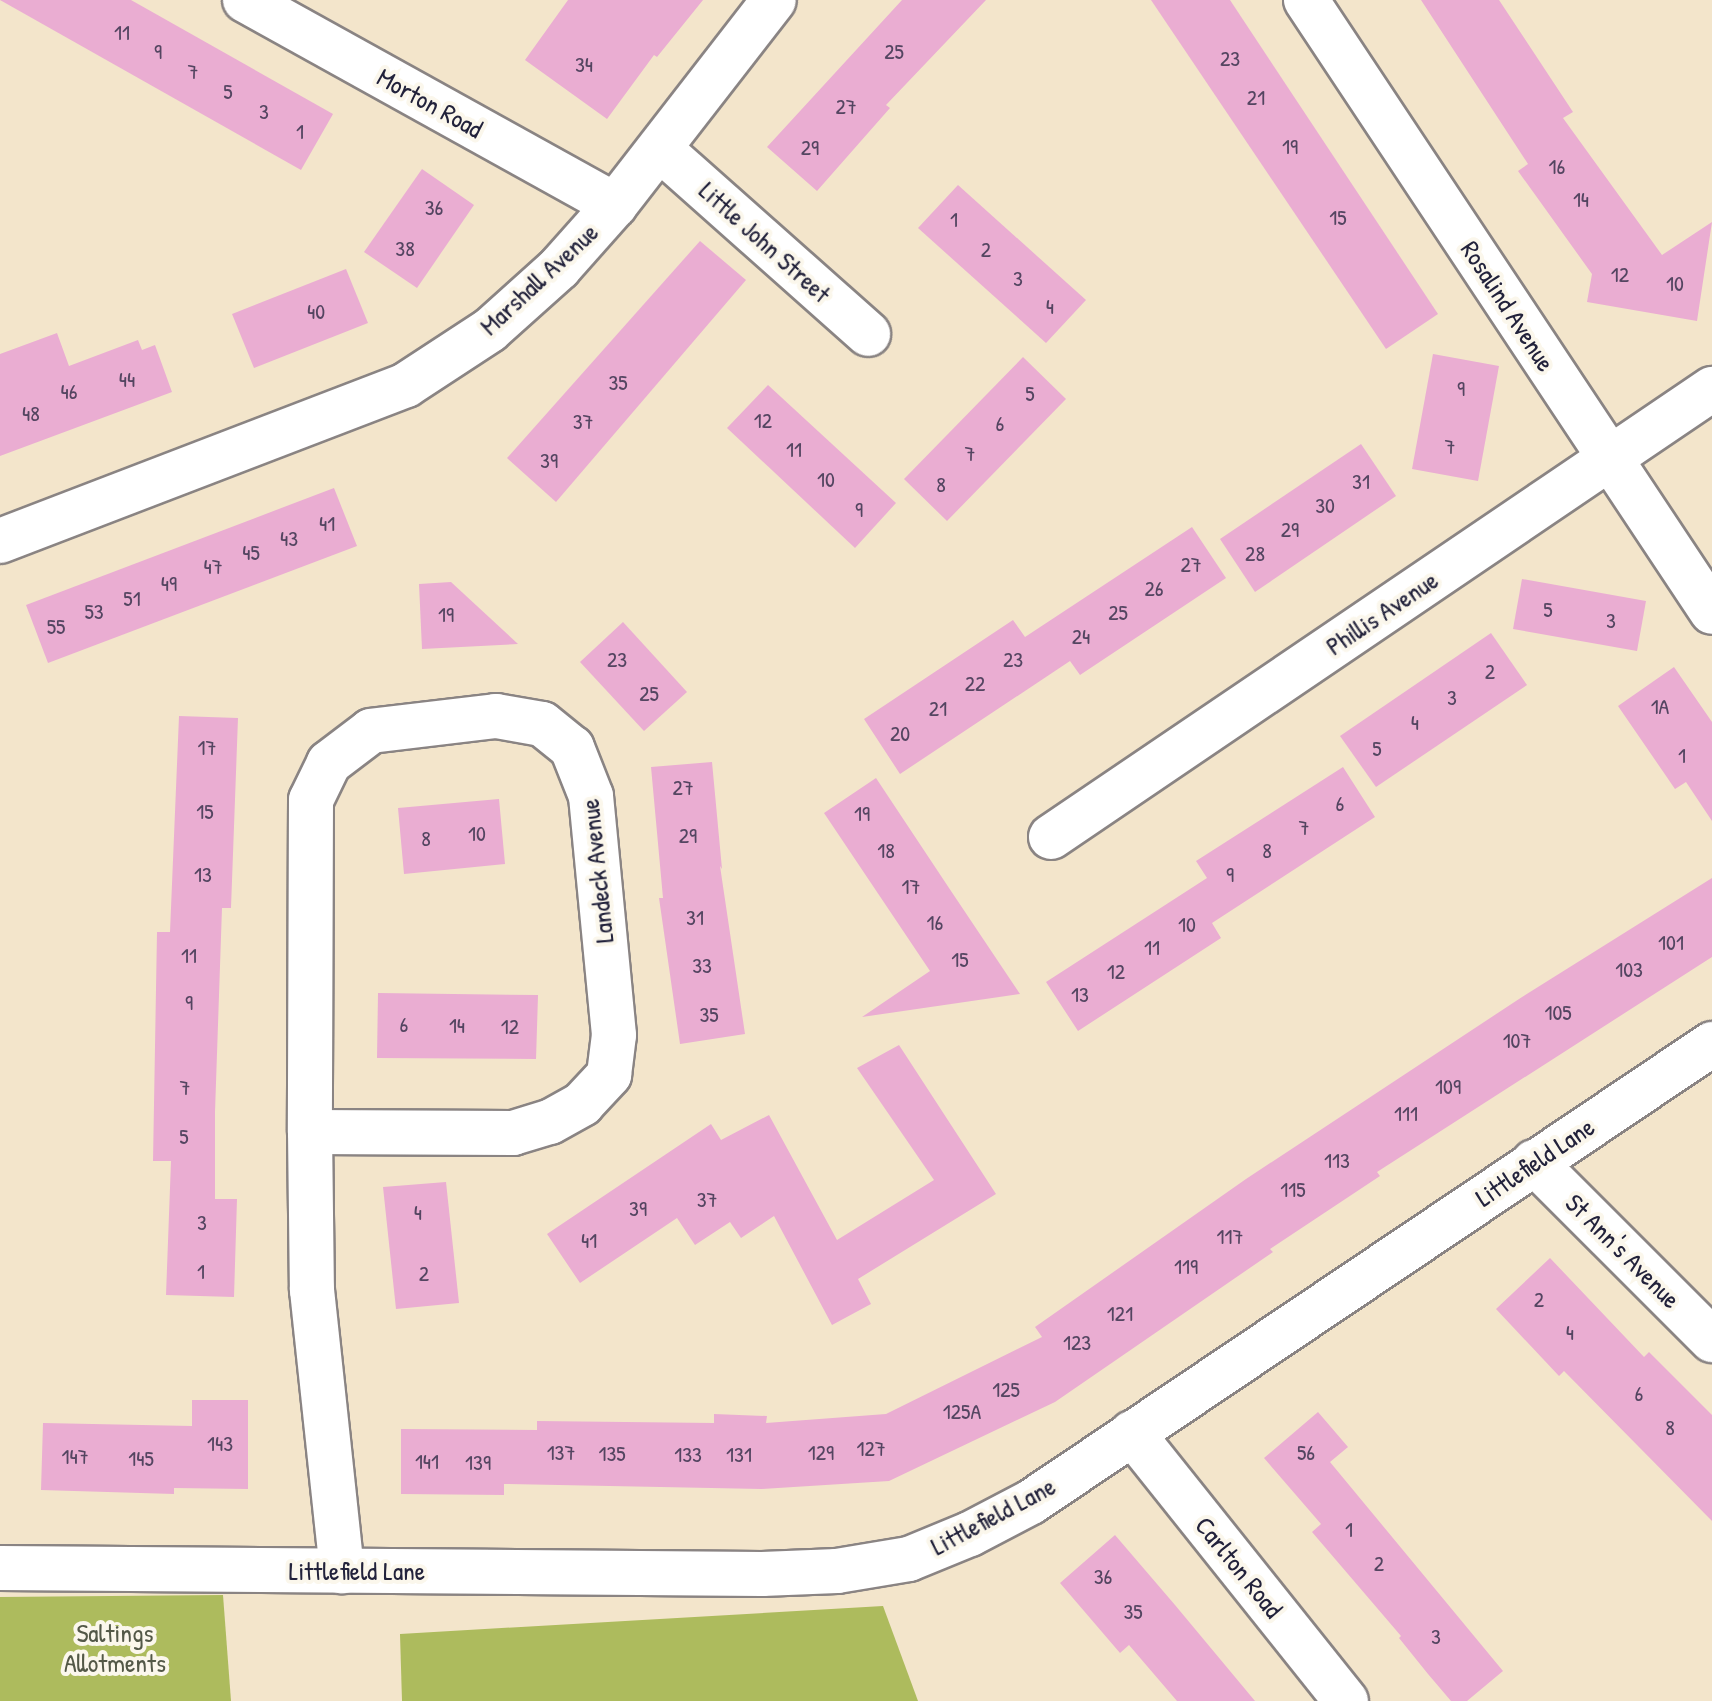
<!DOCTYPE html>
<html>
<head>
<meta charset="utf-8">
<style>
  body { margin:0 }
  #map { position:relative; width:1712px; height:1701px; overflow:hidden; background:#f3e5cb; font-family:"Patrick Hand",sans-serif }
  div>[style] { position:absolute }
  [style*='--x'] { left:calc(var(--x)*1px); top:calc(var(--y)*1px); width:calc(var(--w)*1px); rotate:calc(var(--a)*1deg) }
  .green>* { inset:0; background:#adbb5d }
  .building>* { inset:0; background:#eaadd2 }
  .roads { filter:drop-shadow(2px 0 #8a8483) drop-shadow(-2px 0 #8a8483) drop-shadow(0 2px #8a8483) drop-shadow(0 -2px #8a8483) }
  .street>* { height:44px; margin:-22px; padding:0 22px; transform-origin:22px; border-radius:22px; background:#fff }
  span { translate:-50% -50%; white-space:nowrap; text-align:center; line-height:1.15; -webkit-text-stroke:8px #fbf7ec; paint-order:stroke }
  .number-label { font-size:22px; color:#544561 }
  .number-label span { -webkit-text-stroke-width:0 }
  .street-label { font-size:26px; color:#22223b }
  .park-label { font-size:26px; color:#535847 }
</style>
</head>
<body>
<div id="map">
  <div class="green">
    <div style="clip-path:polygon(223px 1595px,231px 1701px,0 1701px,0 1597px)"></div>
    <div style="clip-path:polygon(883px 1606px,918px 1701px,402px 1701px,400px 1634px)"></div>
  </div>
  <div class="building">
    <div style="clip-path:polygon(0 0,131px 0,333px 114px,301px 170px)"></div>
    <div style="clip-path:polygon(568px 0,703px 0,657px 57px,654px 55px,607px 119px,525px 60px)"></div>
    <div style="clip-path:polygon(902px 0,986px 0,886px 105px,890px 108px,817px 191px,767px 147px)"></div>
    <div style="clip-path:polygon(1151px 0,1230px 0,1438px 314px,1386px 349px)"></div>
    <div style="clip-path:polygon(1421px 0,1499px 0,1573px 112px,1563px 118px,1662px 255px,1712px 222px,1697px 321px,1587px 302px,1592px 274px,1518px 171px,1528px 164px)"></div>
    <div style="clip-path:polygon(422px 169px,474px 205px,417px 288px,364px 252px)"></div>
    <div style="clip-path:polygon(958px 185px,1086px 300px,1046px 343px,918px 228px)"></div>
    <div style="clip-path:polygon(700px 241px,746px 280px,556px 502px,507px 458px)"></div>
    <div style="clip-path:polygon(346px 269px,368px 323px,254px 368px,232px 314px)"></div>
    <div style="clip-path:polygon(57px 333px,69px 366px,138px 340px,142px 350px,155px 345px,172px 392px,0 456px,0 354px)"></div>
    <div style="clip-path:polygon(1433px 354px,1499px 366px,1478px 481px,1412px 469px)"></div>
    <div style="clip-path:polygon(1023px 357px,1066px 399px,947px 521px,904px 479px)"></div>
    <div style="clip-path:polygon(768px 385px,896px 503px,855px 548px,727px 428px)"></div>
    <div style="clip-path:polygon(1361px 444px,1396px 496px,1255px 592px,1220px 539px)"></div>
    <div style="clip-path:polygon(334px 488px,357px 546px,48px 663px,26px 605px)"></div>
    <div style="clip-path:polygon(1192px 527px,1226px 578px,1080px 675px,1070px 661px,900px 774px,864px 719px,1013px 620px,1025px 637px)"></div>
    <div style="clip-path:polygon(1522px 579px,1646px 601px,1637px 651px,1513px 629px)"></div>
    <div style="clip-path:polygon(451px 582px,518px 644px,422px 649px,419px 584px)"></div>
    <div style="clip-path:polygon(623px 622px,687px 692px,644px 731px,580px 662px)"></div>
    <div style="clip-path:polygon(1491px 633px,1527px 685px,1376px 787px,1340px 736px)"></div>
    <div style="clip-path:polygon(1674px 667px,1712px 722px,1712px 821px,1686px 782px,1675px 789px,1618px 706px)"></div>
    <div style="clip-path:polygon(179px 716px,238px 718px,231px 908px,222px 908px,215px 1112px,215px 1199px,237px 1199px,234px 1297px,166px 1295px,171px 1161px,153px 1161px,157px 932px,170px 932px)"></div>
    <div style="clip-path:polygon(712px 762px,722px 869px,720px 866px,745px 1034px,680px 1044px,659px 898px,663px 898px,651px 767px)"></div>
    <div style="clip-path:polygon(1343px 767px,1375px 817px,1212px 923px,1221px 938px,1078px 1031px,1046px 982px,1207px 878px,1196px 861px)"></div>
    <div style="clip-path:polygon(876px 778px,949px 888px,1020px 994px,862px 1017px,930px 971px,824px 813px)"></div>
    <div style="clip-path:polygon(499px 799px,505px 864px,404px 874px,398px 808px)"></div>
    <div style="clip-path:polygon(1712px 878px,1712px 957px,1377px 1172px,1380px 1176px,1270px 1249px,1273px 1252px,1055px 1402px,889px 1481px,762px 1489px,504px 1484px,504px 1495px,401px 1494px,401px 1429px,537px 1430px,537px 1421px,714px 1423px,714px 1414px,767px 1416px,766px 1423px,886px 1414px,1042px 1337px,1035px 1327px,1246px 1179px,1519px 999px)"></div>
    <div style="clip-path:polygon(378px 993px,538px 995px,536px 1059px,377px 1058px)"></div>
    <div style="clip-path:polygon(899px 1045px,996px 1194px,858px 1279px,871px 1304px,832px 1325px,774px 1216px,741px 1238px,730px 1222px,695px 1245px,677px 1218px,580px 1283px,547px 1234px,711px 1124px,721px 1140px,769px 1115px,837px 1240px,934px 1180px,857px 1068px)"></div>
    <div style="clip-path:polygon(446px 1182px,459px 1303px,396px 1309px,383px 1187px)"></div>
    <div style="clip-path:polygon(1550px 1258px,1644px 1357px,1649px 1352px,1712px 1415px,1712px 1521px,1564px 1371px,1559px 1376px,1496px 1309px)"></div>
    <div style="clip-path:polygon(192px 1400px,248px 1400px,248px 1489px,174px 1488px,174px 1494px,41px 1490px,43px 1423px,192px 1426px)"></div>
    <div style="clip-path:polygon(1318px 1412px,1348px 1447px,1330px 1462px,1503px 1671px,1467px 1701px,1451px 1701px,1428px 1674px,1399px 1638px,1401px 1636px,1312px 1532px,1321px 1524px,1264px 1458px)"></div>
    <div style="clip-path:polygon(1115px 1535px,1175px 1605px,1255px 1701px,1177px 1701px,1129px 1645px,1120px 1653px,1060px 1583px)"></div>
  </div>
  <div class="roads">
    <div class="street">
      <div style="--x:245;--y:0;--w:423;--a:29"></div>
      <div style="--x:1306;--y:0;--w:734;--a:56.44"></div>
      <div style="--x:661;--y:150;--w:277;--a:41.6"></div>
      <div style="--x:0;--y:541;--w:435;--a:-21"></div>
      <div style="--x:406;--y:385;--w:100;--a:-33.2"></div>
      <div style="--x:490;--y:330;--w:93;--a:-41.9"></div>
      <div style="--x:559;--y:268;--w:84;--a:-48.4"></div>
      <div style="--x:615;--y:205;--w:259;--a:-52.2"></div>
      <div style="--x:1051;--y:837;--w:799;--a:-34.13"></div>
      <div style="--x:310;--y:1132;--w:203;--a:0.3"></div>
      <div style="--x:513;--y:1133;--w:39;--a:-17"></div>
      <div style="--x:550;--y:1122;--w:37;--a:-29"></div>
      <div style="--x:582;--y:1104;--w:40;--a:-47"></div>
      <div style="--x:609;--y:1075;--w:40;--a:-82.9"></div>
      <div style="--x:614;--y:1035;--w:240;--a:-95.5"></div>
      <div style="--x:591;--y:796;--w:52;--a:-111.6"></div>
      <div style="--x:572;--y:748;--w:38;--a:-141"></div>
      <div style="--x:542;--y:724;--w:47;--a:-170.1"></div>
      <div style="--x:496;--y:716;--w:126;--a:173.2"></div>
      <div style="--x:371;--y:731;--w:53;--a:142.7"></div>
      <div style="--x:329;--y:763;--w:41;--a:115.9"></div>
      <div style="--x:311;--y:800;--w:332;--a:90.2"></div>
      <div style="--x:310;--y:1132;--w:158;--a:89.3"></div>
      <div style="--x:312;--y:1290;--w:283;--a:83.9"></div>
      <div style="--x:1534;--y:1162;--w:252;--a:45"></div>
      <div style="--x:1132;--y:1433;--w:343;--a:51.4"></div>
      <div style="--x:0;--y:1568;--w:762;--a:0.45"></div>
      <div style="--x:762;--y:1574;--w:75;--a:-2.3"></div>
      <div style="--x:837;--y:1571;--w:73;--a:-9.5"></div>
      <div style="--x:909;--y:1559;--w:66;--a:-22.3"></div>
      <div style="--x:970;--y:1534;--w:69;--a:-27.7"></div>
      <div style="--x:1031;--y:1502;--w:821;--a:-33.92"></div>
    </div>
  </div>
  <div class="number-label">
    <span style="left:122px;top:33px">11</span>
    <span style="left:158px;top:52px">9</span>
    <span style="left:894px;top:52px">25</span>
    <span style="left:1230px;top:59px">23</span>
    <span style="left:584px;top:65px">34</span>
    <span style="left:193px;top:72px">7</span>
    <span style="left:228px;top:92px">5</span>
    <span style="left:1256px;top:98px">21</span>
    <span style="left:846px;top:107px">27</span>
    <span style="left:264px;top:112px">3</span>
    <span style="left:300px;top:132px">1</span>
    <span style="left:1290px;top:147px">19</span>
    <span style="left:810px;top:148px">29</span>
    <span style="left:1557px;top:167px">16</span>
    <span style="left:1581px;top:200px">14</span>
    <span style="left:434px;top:208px">36</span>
    <span style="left:1338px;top:218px">15</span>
    <span style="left:954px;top:220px">1</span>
    <span style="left:405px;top:249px">38</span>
    <span style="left:986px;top:250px">2</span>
    <span style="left:1620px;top:275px">12</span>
    <span style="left:1018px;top:279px">3</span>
    <span style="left:1675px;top:284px">10</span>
    <span style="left:1050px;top:307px">4</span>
    <span style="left:316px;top:312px">40</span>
    <span style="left:127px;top:380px">44</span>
    <span style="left:618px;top:383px">35</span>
    <span style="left:1461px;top:389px">9</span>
    <span style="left:69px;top:392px">46</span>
    <span style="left:1030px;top:394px">5</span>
    <span style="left:31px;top:414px">48</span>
    <span style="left:763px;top:421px">12</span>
    <span style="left:583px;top:422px">37</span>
    <span style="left:1000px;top:424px">6</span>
    <span style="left:1450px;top:447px">7</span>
    <span style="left:794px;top:450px">11</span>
    <span style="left:970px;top:454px">7</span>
    <span style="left:549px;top:461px">39</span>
    <span style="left:826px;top:480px">10</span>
    <span style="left:1361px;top:482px">31</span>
    <span style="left:941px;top:485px">8</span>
    <span style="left:1325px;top:506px">30</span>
    <span style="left:859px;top:510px">9</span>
    <span style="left:327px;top:524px">41</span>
    <span style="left:1290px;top:530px">29</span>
    <span style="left:289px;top:539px">43</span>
    <span style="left:251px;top:553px">45</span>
    <span style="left:1255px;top:554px">28</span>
    <span style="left:1191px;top:565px">27</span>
    <span style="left:213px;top:567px">47</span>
    <span style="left:169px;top:584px">49</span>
    <span style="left:1154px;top:589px">26</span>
    <span style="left:132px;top:599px">51</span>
    <span style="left:1548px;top:610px">5</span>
    <span style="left:94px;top:612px">53</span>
    <span style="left:1118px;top:613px">25</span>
    <span style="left:446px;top:615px">19</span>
    <span style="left:1611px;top:621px">3</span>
    <span style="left:56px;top:627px">55</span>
    <span style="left:1081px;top:637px">24</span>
    <span style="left:617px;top:660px">23</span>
    <span style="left:1013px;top:660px">23</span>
    <span style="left:1490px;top:672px">2</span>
    <span style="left:975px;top:684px">22</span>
    <span style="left:649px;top:694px">25</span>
    <span style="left:1452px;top:698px">3</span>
    <span style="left:1660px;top:707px">1A</span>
    <span style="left:938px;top:709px">21</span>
    <span style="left:1415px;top:723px">4</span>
    <span style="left:900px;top:734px">20</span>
    <span style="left:207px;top:748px">17</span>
    <span style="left:1377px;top:749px">5</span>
    <span style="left:1682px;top:756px">1</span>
    <span style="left:683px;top:788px">27</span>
    <span style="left:1340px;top:804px">6</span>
    <span style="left:205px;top:812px">15</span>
    <span style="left:862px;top:814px">19</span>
    <span style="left:1304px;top:828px">7</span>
    <span style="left:477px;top:834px">10</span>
    <span style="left:688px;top:836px">29</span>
    <span style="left:426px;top:839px">8</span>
    <span style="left:886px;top:851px">18</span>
    <span style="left:1267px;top:851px">8</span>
    <span style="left:203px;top:875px">13</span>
    <span style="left:1230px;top:875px">9</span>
    <span style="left:911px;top:887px">17</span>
    <span style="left:695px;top:918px">31</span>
    <span style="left:935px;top:923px">16</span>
    <span style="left:1187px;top:925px">10</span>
    <span style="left:1671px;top:943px">101</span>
    <span style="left:1152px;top:948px">11</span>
    <span style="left:189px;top:956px">11</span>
    <span style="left:960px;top:960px">15</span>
    <span style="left:702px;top:966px">33</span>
    <span style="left:1629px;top:970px">103</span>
    <span style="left:1116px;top:972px">12</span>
    <span style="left:1080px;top:995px">13</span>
    <span style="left:189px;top:1003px">9</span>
    <span style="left:1558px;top:1013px">105</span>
    <span style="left:709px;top:1015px">35</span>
    <span style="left:404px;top:1025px">6</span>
    <span style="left:457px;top:1026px">14</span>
    <span style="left:510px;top:1027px">12</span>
    <span style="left:1517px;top:1041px">107</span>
    <span style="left:1448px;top:1087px">109</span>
    <span style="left:185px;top:1088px">7</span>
    <span style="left:1406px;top:1114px">111</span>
    <span style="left:184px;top:1137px">5</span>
    <span style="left:1337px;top:1161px">113</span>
    <span style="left:1293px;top:1190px">115</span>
    <span style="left:707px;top:1200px">37</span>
    <span style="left:638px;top:1209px">39</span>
    <span style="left:418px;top:1213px">4</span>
    <span style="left:202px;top:1223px">3</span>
    <span style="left:1230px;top:1237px">117</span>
    <span style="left:589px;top:1241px">41</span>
    <span style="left:1186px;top:1267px">119</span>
    <span style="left:201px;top:1272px">1</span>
    <span style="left:424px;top:1274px">2</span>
    <span style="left:1539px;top:1300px">2</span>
    <span style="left:1120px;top:1314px">121</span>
    <span style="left:1570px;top:1333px">4</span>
    <span style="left:1077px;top:1343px">123</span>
    <span style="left:1006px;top:1390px">125</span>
    <span style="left:1639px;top:1394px">6</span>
    <span style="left:962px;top:1412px">125A</span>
    <span style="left:1670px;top:1428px">8</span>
    <span style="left:220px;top:1444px">143</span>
    <span style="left:871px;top:1449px">127</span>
    <span style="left:561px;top:1453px">137</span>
    <span style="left:821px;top:1453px">129</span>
    <span style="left:1306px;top:1453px">56</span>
    <span style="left:612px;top:1454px">135</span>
    <span style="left:688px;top:1455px">133</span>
    <span style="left:739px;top:1455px">131</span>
    <span style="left:75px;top:1457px">147</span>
    <span style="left:141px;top:1459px">145</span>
    <span style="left:427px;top:1462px">141</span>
    <span style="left:478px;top:1463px">139</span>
    <span style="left:1349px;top:1530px">1</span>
    <span style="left:1379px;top:1564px">2</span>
    <span style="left:1103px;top:1577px">36</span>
    <span style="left:1133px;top:1612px">35</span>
    <span style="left:1436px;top:1637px">3</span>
  </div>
  <div class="street-label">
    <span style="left:430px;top:103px;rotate:29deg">Morton Road</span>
    <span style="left:765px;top:242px;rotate:42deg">Little John Street</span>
    <span style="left:539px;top:279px;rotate:-43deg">Marshall Avenue</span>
    <span style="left:1508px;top:306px;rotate:57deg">Rosalind Avenue</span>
    <span style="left:1382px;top:613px;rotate:-34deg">Phillis Avenue</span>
    <span style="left:597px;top:871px;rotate:-96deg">Landeck Avenue</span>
    <span style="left:1535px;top:1162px;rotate:-34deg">Littlefield Lane</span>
    <span style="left:1623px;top:1251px;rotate:45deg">St Ann's Avenue</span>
    <span style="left:993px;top:1516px;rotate:-28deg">Littlefield Lane</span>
    <span style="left:1239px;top:1567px;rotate:51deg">Carlton Road</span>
    <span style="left:357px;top:1571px">Littlefield Lane</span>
  </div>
  <div class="park-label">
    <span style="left:115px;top:1648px">Saltings<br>Allotments</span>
  </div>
</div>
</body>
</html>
